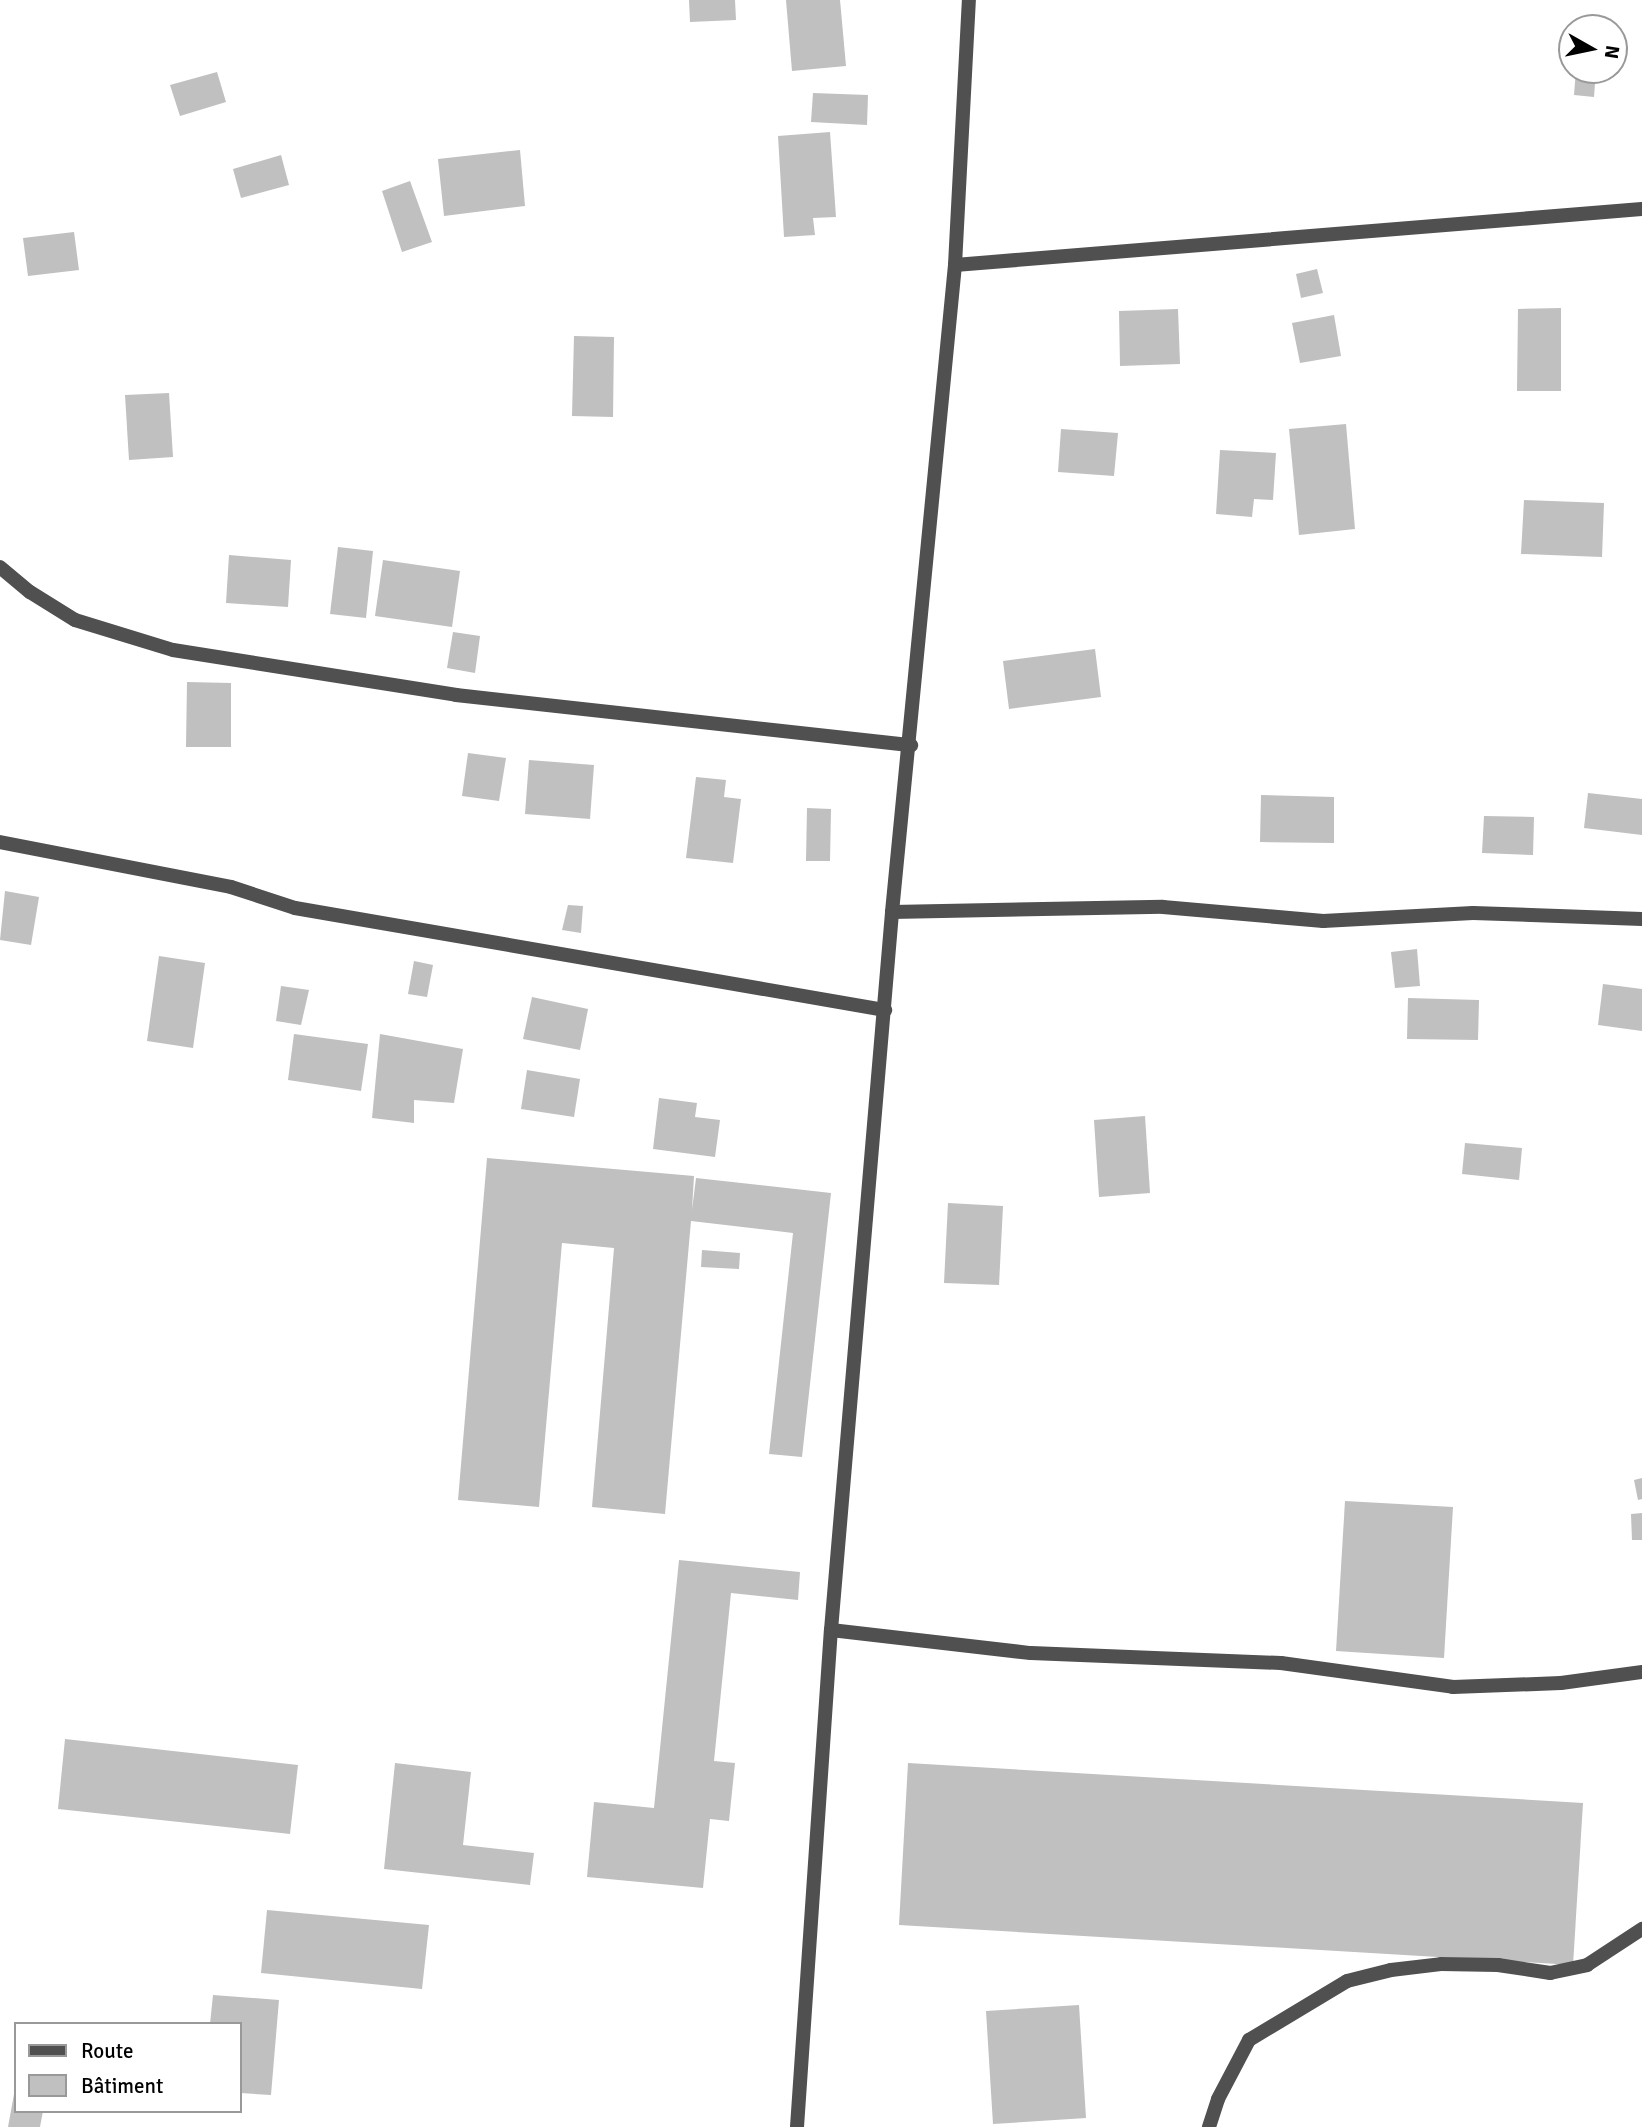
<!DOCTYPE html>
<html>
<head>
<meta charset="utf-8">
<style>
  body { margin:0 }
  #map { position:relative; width:1642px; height:2127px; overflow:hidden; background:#fff; font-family:Signika,sans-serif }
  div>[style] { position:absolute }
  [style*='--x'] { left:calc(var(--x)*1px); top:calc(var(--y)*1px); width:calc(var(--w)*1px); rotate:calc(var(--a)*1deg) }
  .building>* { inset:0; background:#c0c0c0 }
  .minor>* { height:14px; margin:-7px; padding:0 7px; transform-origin:7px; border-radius:7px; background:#505050 }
  .tertiary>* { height:14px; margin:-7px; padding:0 7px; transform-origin:7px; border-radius:7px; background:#505050 }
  span { translate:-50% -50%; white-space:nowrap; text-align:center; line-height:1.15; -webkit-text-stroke:7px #fff; paint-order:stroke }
  .legend { position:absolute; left:14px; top:2022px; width:228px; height:91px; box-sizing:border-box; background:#fff; border:2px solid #999; margin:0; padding:9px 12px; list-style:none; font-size:21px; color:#000 }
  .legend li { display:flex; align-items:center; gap:14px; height:35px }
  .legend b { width:35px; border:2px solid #999 }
  .north { position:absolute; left:1558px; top:14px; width:70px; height:70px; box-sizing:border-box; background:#fff; border:2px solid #999; border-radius:50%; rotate:99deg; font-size:19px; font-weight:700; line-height:28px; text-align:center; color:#000 }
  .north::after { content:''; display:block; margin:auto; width:24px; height:32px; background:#000; clip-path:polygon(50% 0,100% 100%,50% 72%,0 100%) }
</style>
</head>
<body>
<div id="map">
  <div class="building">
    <div style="clip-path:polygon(689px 0,735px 0,736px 20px,690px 22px)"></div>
    <div style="clip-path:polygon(786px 0,840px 0,846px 66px,792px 71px)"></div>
    <div style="clip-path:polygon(1576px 70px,1596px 70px,1594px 97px,1574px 95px)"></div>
    <div style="clip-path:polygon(217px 72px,226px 102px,180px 116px,170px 85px)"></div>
    <div style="clip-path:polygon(813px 93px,868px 95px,867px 125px,811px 122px)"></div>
    <div style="clip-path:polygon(830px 132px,836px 217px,813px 218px,815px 235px,784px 237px,778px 136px)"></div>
    <div style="clip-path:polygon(520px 150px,525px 206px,444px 216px,438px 159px)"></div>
    <div style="clip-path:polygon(281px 155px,289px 185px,241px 198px,233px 169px)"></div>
    <div style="clip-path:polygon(410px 181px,432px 242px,402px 252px,382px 191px)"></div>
    <div style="clip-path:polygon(74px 232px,79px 270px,28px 276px,23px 238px)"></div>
    <div style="clip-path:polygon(1317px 269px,1323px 293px,1301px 298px,1296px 274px)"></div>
    <div style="clip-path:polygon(1561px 308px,1561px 391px,1517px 391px,1518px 309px)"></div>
    <div style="clip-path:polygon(1178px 309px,1180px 364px,1120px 366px,1119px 311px)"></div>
    <div style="clip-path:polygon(1334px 315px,1341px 356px,1300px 363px,1292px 323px)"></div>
    <div style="clip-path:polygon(574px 336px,614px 337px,613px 417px,572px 416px)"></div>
    <div style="clip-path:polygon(169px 393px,173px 457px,129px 460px,125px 395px)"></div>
    <div style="clip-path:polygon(1346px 424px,1355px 529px,1299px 535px,1289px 429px)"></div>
    <div style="clip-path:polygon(1061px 429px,1118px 433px,1114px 476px,1058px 472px)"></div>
    <div style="clip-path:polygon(1220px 450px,1276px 453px,1273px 500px,1254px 499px,1252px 517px,1216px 514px)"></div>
    <div style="clip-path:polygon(1524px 500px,1604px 503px,1602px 557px,1521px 554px)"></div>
    <div style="clip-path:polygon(338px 547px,373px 551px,366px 618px,330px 614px)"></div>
    <div style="clip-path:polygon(229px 555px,291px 560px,288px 607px,226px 603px)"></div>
    <div style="clip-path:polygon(383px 560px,460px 571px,452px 627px,375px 616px)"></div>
    <div style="clip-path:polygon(453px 632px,480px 636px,475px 673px,447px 668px)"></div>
    <div style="clip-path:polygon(1095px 649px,1101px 697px,1009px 709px,1003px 661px)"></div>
    <div style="clip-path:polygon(187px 682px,231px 683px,231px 747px,186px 747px)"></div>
    <div style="clip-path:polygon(468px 753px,506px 758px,499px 801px,462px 796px)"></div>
    <div style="clip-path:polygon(529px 760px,594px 765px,590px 819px,525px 814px)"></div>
    <div style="clip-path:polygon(696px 777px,726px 780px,724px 797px,741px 799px,733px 863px,686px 858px)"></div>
    <div style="clip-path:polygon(1588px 793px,1642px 799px,1642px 835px,1584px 828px)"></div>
    <div style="clip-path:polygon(1261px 795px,1334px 797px,1334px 843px,1260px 842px)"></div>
    <div style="clip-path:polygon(807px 808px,831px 809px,830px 861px,806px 861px)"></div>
    <div style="clip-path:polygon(1484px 816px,1534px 817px,1533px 855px,1482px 853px)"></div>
    <div style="clip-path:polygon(5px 891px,39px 897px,31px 945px,0 940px)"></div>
    <div style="clip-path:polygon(568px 905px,583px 906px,581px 933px,562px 930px)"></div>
    <div style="clip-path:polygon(1417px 949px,1420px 986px,1395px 988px,1391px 952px)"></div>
    <div style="clip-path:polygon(159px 956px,205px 963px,193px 1048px,147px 1041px)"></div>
    <div style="clip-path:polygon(414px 961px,433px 965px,427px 997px,408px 994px)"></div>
    <div style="clip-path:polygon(1603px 984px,1642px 989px,1642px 1031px,1598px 1025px)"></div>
    <div style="clip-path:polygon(281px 986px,309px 990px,301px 1025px,276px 1021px)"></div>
    <div style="clip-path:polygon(532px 997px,588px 1009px,580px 1050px,523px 1039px)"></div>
    <div style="clip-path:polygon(1408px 998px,1479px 1000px,1478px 1040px,1407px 1039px)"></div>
    <div style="clip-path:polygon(294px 1034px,368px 1044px,361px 1091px,288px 1080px)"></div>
    <div style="clip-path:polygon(380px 1034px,463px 1049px,454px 1103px,414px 1100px,414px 1123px,372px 1118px)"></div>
    <div style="clip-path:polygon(527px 1070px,580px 1079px,574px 1117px,521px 1109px)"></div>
    <div style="clip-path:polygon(659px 1098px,697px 1103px,695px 1117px,720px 1120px,715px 1157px,653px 1149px)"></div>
    <div style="clip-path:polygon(1145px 1116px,1150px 1193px,1099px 1197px,1094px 1120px)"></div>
    <div style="clip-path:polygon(1465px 1143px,1522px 1148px,1519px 1180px,1462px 1174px)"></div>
    <div style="clip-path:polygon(487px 1158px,694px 1176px,692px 1210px,696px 1178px,831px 1193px,802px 1457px,769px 1454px,793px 1233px,691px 1221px,665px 1514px,592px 1507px,614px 1248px,562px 1243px,539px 1507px,458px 1500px)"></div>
    <div style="clip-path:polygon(948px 1203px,1003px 1206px,999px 1285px,944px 1283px)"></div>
    <div style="clip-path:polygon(702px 1250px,740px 1253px,739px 1269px,701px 1267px)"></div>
    <div style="clip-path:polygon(1642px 1478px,1642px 1499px,1638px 1500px,1634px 1480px)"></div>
    <div style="clip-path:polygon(1345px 1501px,1453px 1507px,1444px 1658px,1336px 1651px)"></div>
    <div style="clip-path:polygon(1642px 1513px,1642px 1540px,1632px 1540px,1631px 1514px)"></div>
    <div style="clip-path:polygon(679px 1560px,800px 1572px,798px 1600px,731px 1593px,714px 1761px,735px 1763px,729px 1821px,710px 1819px,703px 1888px,587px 1877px,594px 1802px,654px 1808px)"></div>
    <div style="clip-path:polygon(65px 1739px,298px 1765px,290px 1834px,58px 1809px)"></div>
    <div style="clip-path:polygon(395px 1763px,471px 1772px,463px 1845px,534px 1853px,530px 1885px,384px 1869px)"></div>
    <div style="clip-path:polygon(908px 1763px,1583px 1803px,1573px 1965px,899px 1925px)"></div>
    <div style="clip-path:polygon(267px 1910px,429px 1925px,422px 1989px,261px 1973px)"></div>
    <div style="clip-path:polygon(213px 1995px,279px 2000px,271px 2095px,240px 2093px,240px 2024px,210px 2024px)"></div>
    <div style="clip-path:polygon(1079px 2005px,1086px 2118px,993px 2124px,986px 2011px)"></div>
    <div style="clip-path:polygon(14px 2094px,16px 2111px,43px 2111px,40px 2127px,8px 2127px)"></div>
  </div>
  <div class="minor">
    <div style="--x:955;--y:265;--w:689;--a:-4.66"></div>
    <div style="--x:0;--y:567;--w:39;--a:40"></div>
    <div style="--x:30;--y:592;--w:53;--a:31.9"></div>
    <div style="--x:75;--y:620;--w:102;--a:17"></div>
    <div style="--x:173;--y:650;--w:287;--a:9"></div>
    <div style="--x:456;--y:695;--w:458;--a:6.3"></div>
    <div style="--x:0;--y:842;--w:235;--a:11"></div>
    <div style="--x:231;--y:887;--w:67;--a:18.2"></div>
    <div style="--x:295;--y:908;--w:599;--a:9.81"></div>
    <div style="--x:892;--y:912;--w:271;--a:-1.1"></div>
    <div style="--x:1163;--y:907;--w:161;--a:5"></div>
    <div style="--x:1323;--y:921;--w:150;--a:-3.1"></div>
    <div style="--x:1473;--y:913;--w:169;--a:2"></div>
    <div style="--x:831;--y:1630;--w:201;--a:6.6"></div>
    <div style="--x:1031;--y:1653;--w:250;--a:2.3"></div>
    <div style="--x:1281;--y:1663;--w:174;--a:7.9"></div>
    <div style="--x:1453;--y:1687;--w:108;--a:-2.1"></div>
    <div style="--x:1561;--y:1683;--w:82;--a:-7.7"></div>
    <div style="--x:1209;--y:2127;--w:29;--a:-72"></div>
    <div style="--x:1218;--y:2099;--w:67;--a:-62.3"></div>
    <div style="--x:1249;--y:2040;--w:114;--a:-31"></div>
    <div style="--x:1347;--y:1981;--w:45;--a:-14"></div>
    <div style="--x:1391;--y:1970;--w:50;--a:-6.8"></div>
    <div style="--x:1441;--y:1964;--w:57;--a:1"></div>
    <div style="--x:1498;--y:1965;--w:53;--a:8.7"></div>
    <div style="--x:1550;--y:1973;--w:38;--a:-12"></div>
    <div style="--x:1587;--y:1965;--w:66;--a:-33.2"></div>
  </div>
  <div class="tertiary">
    <div style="--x:797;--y:2127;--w:498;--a:-86.1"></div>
    <div style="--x:831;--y:1630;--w:721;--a:-85.14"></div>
    <div style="--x:892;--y:912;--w:650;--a:-84.44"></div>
    <div style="--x:955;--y:265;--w:265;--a:-87"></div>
  </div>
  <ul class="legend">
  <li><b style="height:9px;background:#505050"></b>Route</li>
  <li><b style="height:19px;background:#c0c0c0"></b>Bâtiment</li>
  </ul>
  <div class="north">N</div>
</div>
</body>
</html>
